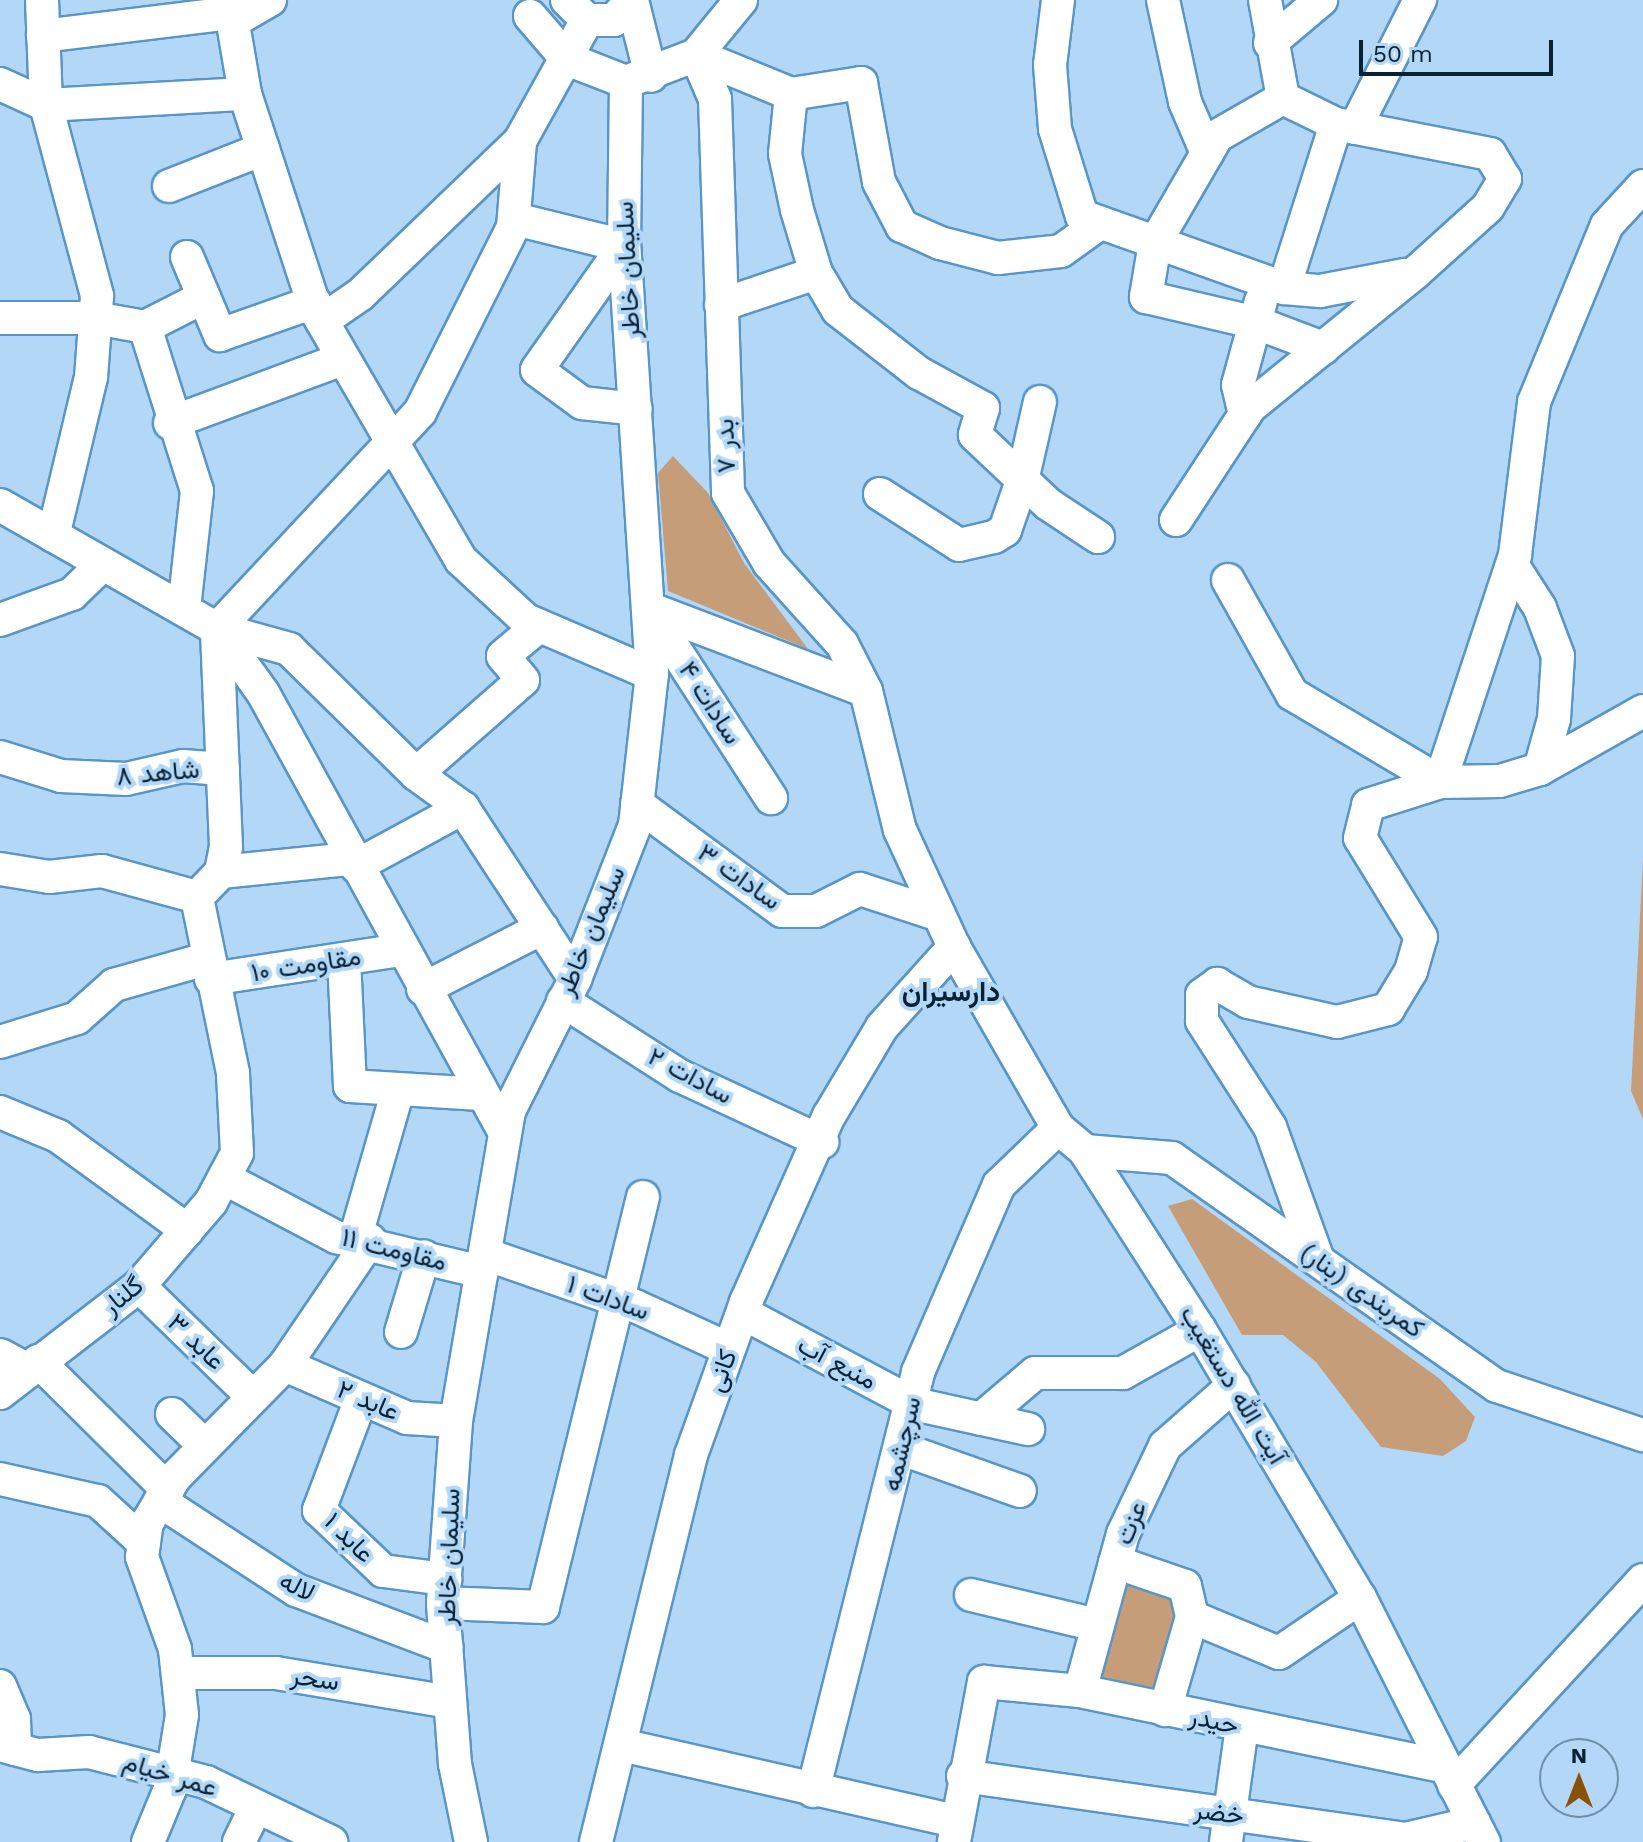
<!DOCTYPE html>
<html>
<head>
<meta charset="utf-8">
<style>
  body { margin:0 }
  #map { position:relative; width:1643px; height:1842px; overflow:hidden; background:#b3d7f6; font-family:"Work Sans",Vazirmatn,sans-serif }
  div>[style] { position:absolute }
  [style*='--x'] { left:calc(var(--x)*1px); top:calc(var(--y)*1px); width:calc(var(--w)*1px); rotate:calc(var(--a)*1deg) }
  .green>* { inset:0; background:#c59e79 }
  .roads { filter:drop-shadow(2px 0 #5995c6) drop-shadow(-2px 0 #5995c6) drop-shadow(0 2px #5995c6) drop-shadow(0 -2px #5995c6) }
  .minor>* { height:32px; margin:-16px; padding:0 16px; transform-origin:16px; border-radius:16px; background:#fff }
  span { translate:-50% -50%; white-space:nowrap; text-align:center; line-height:1.15; -webkit-text-stroke:8px #b3d7f6; paint-order:stroke }
  .street-label { font-size:26px; color:#082235 }
  .neighbourhood-label { font-size:28px; color:#082235; font-weight:700 }
  .north { position:absolute; left:1539px; top:1738px; width:80px; height:80px; box-sizing:border-box; background:#b3d7f6; border:2px solid #6f8fa9; border-radius:50%; rotate:0deg; font-size:22px; font-weight:700; line-height:32px; text-align:center; color:#082235 }
  .north::after { content:''; display:block; margin:auto; width:28px; height:36px; background:#895104; clip-path:polygon(50% 0,100% 100%,50% 72%,0 100%) }
  .scale { position:absolute; left:1359px; top:40px; width:194px; height:36px; box-sizing:border-box; border:4px solid #082235; border-top:0; padding-left:10px; font-size:24px; line-height:28px; white-space:nowrap; color:#082235; -webkit-text-stroke:6px #b3d7f6; paint-order:stroke }
</style>
</head>
<body>
<div id="map">
  <div class="green">
    <div style="clip-path:polygon(673px 456px,708px 493px,744px 563px,808px 649px,668px 591px,658px 473px)"></div>
    <div style="clip-path:polygon(1643px 859px,1643px 1119px,1631px 1091px)"></div>
    <div style="clip-path:polygon(1192px 1199px,1440px 1379px,1475px 1417px,1466px 1441px,1443px 1456px,1381px 1447px,1316px 1362px,1283px 1335px,1242px 1335px,1168px 1206px)"></div>
    <div style="clip-path:polygon(1121px 1584px,1176px 1596px,1186px 1613px,1159px 1689px,1096px 1676px)"></div>
  </div>
  <div class="roads">
    <div class="minor">
      <div style="--x:42;--y:0;--w:105;--a:87.8"></div>
      <div style="--x:46;--y:105;--w:198;--a:75"></div>
      <div style="--x:97;--y:296;--w:81;--a:94.2"></div>
      <div style="--x:91;--y:377;--w:163;--a:103.4"></div>
      <div style="--x:229;--y:0;--w:95;--a:80.3"></div>
      <div style="--x:245;--y:94;--w:228;--a:71.9"></div>
      <div style="--x:316;--y:311;--w:288;--a:59.8"></div>
      <div style="--x:461;--y:560;--w:88;--a:42.7"></div>
      <div style="--x:526;--y:620;--w:137;--a:23.2"></div>
      <div style="--x:567;--y:0;--w:28;--a:45"></div>
      <div style="--x:587;--y:20;--w:27;--a:0"></div>
      <div style="--x:614;--y:20;--w:27;--a:-48"></div>
      <div style="--x:741;--y:0;--w:71;--a:129.3"></div>
      <div style="--x:696;--y:55;--w:48;--a:66.6"></div>
      <div style="--x:715;--y:99;--w:394;--a:88.1"></div>
      <div style="--x:728;--y:493;--w:81;--a:59.6"></div>
      <div style="--x:769;--y:563;--w:109;--a:48"></div>
      <div style="--x:842;--y:644;--w:53;--a:62.9"></div>
      <div style="--x:866;--y:691;--w:143;--a:76.3"></div>
      <div style="--x:900;--y:830;--w:129;--a:65.2"></div>
      <div style="--x:954;--y:947;--w:209;--a:60.1"></div>
      <div style="--x:1058;--y:1128;--w:35;--a:40"></div>
      <div style="--x:1085;--y:1151;--w:213;--a:57.3"></div>
      <div style="--x:1200;--y:1330;--w:312;--a:59.2"></div>
      <div style="--x:1360;--y:1598;--w:274;--a:63.1"></div>
      <div style="--x:1058;--y:0;--w:65;--a:97"></div>
      <div style="--x:1050;--y:65;--w:64;--a:85.5"></div>
      <div style="--x:1055;--y:129;--w:91;--a:72.8"></div>
      <div style="--x:1082;--y:216;--w:214;--a:19.6"></div>
      <div style="--x:1284;--y:288;--w:36;--a:5"></div>
      <div style="--x:1320;--y:291;--w:86;--a:-10.8"></div>
      <div style="--x:1163;--y:0;--w:104;--a:77.8"></div>
      <div style="--x:1185;--y:102;--w:56;--a:66.7"></div>
      <div style="--x:633;--y:4;--w:74;--a:76"></div>
      <div style="--x:530;--y:16;--w:57;--a:49.3"></div>
      <div style="--x:567;--y:59;--w:63;--a:21.3"></div>
      <div style="--x:232;--y:22;--w:44;--a:-30.1"></div>
      <div style="--x:43;--y:36;--w:189;--a:-7"></div>
      <div style="--x:1270;--y:43;--w:67;--a:-40.1"></div>
      <div style="--x:0;--y:84;--w:51;--a:24.5"></div>
      <div style="--x:46;--y:105;--w:199;--a:-3.2"></div>
      <div style="--x:791;--y:94;--w:71;--a:-8.9"></div>
      <div style="--x:861;--y:83;--w:101;--a:79.7"></div>
      <div style="--x:879;--y:182;--w:50;--a:62.4"></div>
      <div style="--x:902;--y:226;--w:42;--a:24.1"></div>
      <div style="--x:940;--y:243;--w:60;--a:14.5"></div>
      <div style="--x:998;--y:258;--w:63;--a:-6.3"></div>
      <div style="--x:1061;--y:251;--w:48;--a:-35.7"></div>
      <div style="--x:1283;--y:98;--w:76;--a:150.1"></div>
      <div style="--x:1217;--y:136;--w:124;--a:120.1"></div>
      <div style="--x:1155;--y:243;--w:55;--a:99.5"></div>
      <div style="--x:1146;--y:297;--w:114;--a:13.2"></div>
      <div style="--x:1257;--y:323;--w:71;--a:20.7"></div>
      <div style="--x:1355;--y:128;--w:144;--a:-63.1"></div>
      <div style="--x:169;--y:186;--w:101;--a:-21.5"></div>
      <div style="--x:515;--y:219;--w:112;--a:13.9"></div>
      <div style="--x:624;--y:246;--w:151;--a:125.1"></div>
      <div style="--x:537;--y:370;--w:56;--a:36.3"></div>
      <div style="--x:582;--y:403;--w:54;--a:6.3"></div>
      <div style="--x:187;--y:257;--w:85;--a:67.1"></div>
      <div style="--x:220;--y:335;--w:100;--a:-19.3"></div>
      <div style="--x:1284;--y:288;--w:172;--a:-72.4"></div>
      <div style="--x:721;--y:305;--w:100;--a:-18.6"></div>
      <div style="--x:0;--y:318;--w:95;--a:0"></div>
      <div style="--x:95;--y:318;--w:51;--a:10.2"></div>
      <div style="--x:145;--y:327;--w:66;--a:-27"></div>
      <div style="--x:322;--y:321;--w:47;--a:-34.7"></div>
      <div style="--x:361;--y:294;--w:221;--a:-43.9"></div>
      <div style="--x:145;--y:327;--w:172;--a:72.4"></div>
      <div style="--x:197;--y:491;--w:118;--a:96.3"></div>
      <div style="--x:1245;--y:415;--w:31;--a:-103"></div>
      <div style="--x:1238;--y:385;--w:87;--a:-74.7"></div>
      <div style="--x:170;--y:423;--w:184;--a:-20.3"></div>
      <div style="--x:880;--y:494;--w:94;--a:32.8"></div>
      <div style="--x:959;--y:545;--w:36;--a:-13"></div>
      <div style="--x:994;--y:537;--w:13;--a:-32"></div>
      <div style="--x:1005;--y:530;--w:52;--a:-70.9"></div>
      <div style="--x:1022;--y:481;--w:81;--a:-77.2"></div>
      <div style="--x:0;--y:505;--w:250;--a:29.7"></div>
      <div style="--x:217;--y:629;--w:79;--a:54.3"></div>
      <div style="--x:263;--y:693;--w:502;--a:61.19"></div>
      <div style="--x:1176;--y:520;--w:135;--a:-56.8"></div>
      <div style="--x:1250;--y:407;--w:213;--a:-39.1"></div>
      <div style="--x:1415;--y:273;--w:98;--a:-42.1"></div>
      <div style="--x:1488;--y:207;--w:33;--a:-59"></div>
      <div style="--x:1505;--y:179;--w:29;--a:-121"></div>
      <div style="--x:1490;--y:154;--w:157;--a:-169"></div>
      <div style="--x:1336;--y:124;--w:59;--a:-153.9"></div>
      <div style="--x:1283;--y:98;--w:100;--a:-100.4"></div>
      <div style="--x:1228;--y:580;--w:131;--a:60.7"></div>
      <div style="--x:1292;--y:694;--w:172;--a:30.7"></div>
      <div style="--x:1440;--y:782;--w:60;--a:-1"></div>
      <div style="--x:1500;--y:781;--w:42;--a:-16.7"></div>
      <div style="--x:1540;--y:769;--w:52;--a:-74.4"></div>
      <div style="--x:1554;--y:719;--w:63;--a:-86.4"></div>
      <div style="--x:1558;--y:656;--w:51;--a:-110.6"></div>
      <div style="--x:1540;--y:608;--w:50;--a:-122.7"></div>
      <div style="--x:648;--y:608;--w:233;--a:20.8"></div>
      <div style="--x:650;--y:611;--w:223;--a:57.1"></div>
      <div style="--x:0;--y:620;--w:77;--a:-19.9"></div>
      <div style="--x:72;--y:594;--w:42;--a:-44"></div>
      <div style="--x:217;--y:629;--w:75;--a:15.5"></div>
      <div style="--x:289;--y:649;--w:178;--a:44.5"></div>
      <div style="--x:416;--y:774;--w:58;--a:35.9"></div>
      <div style="--x:463;--y:808;--w:204;--a:56.8"></div>
      <div style="--x:0;--y:757;--w:64;--a:17.3"></div>
      <div style="--x:61;--y:776;--w:65;--a:2.6"></div>
      <div style="--x:126;--y:779;--w:58;--a:-12.8"></div>
      <div style="--x:183;--y:766;--w:40;--a:4.3"></div>
      <div style="--x:1540;--y:769;--w:118;--a:-29.4"></div>
      <div style="--x:416;--y:774;--w:142;--a:-41.3"></div>
      <div style="--x:523;--y:680;--w:31;--a:-130"></div>
      <div style="--x:503;--y:656;--w:47;--a:-39.8"></div>
      <div style="--x:637;--y:804;--w:180;--a:36.4"></div>
      <div style="--x:782;--y:911;--w:34;--a:0"></div>
      <div style="--x:816;--y:911;--w:49;--a:-26.6"></div>
      <div style="--x:860;--y:889;--w:83;--a:18.2"></div>
      <div style="--x:356;--y:866;--w:122;--a:-28.5"></div>
      <div style="--x:0;--y:869;--w:50;--a:9.3"></div>
      <div style="--x:49;--y:877;--w:53;--a:-6.5"></div>
      <div style="--x:102;--y:871;--w:98;--a:15.3"></div>
      <div style="--x:221;--y:872;--w:130;--a:-5.8"></div>
      <div style="--x:344;--y:959;--w:127;--a:87.3"></div>
      <div style="--x:350;--y:1086;--w:131;--a:3.5"></div>
      <div style="--x:211;--y:979;--w:192;--a:-8.7"></div>
      <div style="--x:423;--y:989;--w:134;--a:-27.1"></div>
      <div style="--x:563;--y:1001;--w:139;--a:32.7"></div>
      <div style="--x:680;--y:1076;--w:157;--a:24.9"></div>
      <div style="--x:0;--y:1042;--w:81;--a:-17.3"></div>
      <div style="--x:77;--y:1018;--w:50;--a:-41.7"></div>
      <div style="--x:114;--y:985;--w:96;--a:-15.8"></div>
      <div style="--x:0;--y:1112;--w:63;--a:22.5"></div>
      <div style="--x:58;--y:1136;--w:160;--a:36.1"></div>
      <div style="--x:1085;--y:1151;--w:87;--a:4.6"></div>
      <div style="--x:1172;--y:1158;--w:397;--a:35.1"></div>
      <div style="--x:1497;--y:1386;--w:154;--a:18.6"></div>
      <div style="--x:224;--y:1178;--w:127;--a:27.8"></div>
      <div style="--x:336;--y:1237;--w:150;--a:13.5"></div>
      <div style="--x:355;--y:1239;--w:155;--a:-73.9"></div>
      <div style="--x:485;--y:1254;--w:159;--a:19.1"></div>
      <div style="--x:635;--y:1306;--w:103;--a:24.6"></div>
      <div style="--x:1318;--y:1260;--w:141;--a:-109.8"></div>
      <div style="--x:1270;--y:1127;--w:126;--a:-122.7"></div>
      <div style="--x:1202;--y:1021;--w:26;--a:-90"></div>
      <div style="--x:1202;--y:995;--w:19;--a:-36"></div>
      <div style="--x:1217;--y:984;--w:36;--a:30"></div>
      <div style="--x:1248;--y:1002;--w:91;--a:12.7"></div>
      <div style="--x:1337;--y:1022;--w:53;--a:-14.3"></div>
      <div style="--x:1388;--y:1009;--w:44;--a:-58.8"></div>
      <div style="--x:1411;--y:971;--w:35;--a:-74"></div>
      <div style="--x:1421;--y:937;--w:116;--a:-121.6"></div>
      <div style="--x:1360;--y:838;--w:34;--a:-76"></div>
      <div style="--x:1368;--y:805;--w:76;--a:-17.7"></div>
      <div style="--x:1440;--y:782;--w:239;--a:-71.7"></div>
      <div style="--x:1515;--y:555;--w:154;--a:-82.9"></div>
      <div style="--x:1534;--y:402;--w:191;--a:-67.6"></div>
      <div style="--x:1607;--y:225;--w:53;--a:-47.3"></div>
      <div style="--x:139;--y:1286;--w:159;--a:44.2"></div>
      <div style="--x:743;--y:1313;--w:194;--a:28"></div>
      <div style="--x:914;--y:1404;--w:117;--a:12.4"></div>
      <div style="--x:401;--y:1332;--w:79;--a:-73.2"></div>
      <div style="--x:0;--y:1355;--w:32;--a:28"></div>
      <div style="--x:38;--y:1361;--w:183;--a:44.8"></div>
      <div style="--x:285;--y:1365;--w:133;--a:23.5"></div>
      <div style="--x:407;--y:1418;--w:49;--a:3.5"></div>
      <div style="--x:0;--y:1393;--w:175;--a:-37.6"></div>
      <div style="--x:139;--y:1286;--w:111;--a:-49.4"></div>
      <div style="--x:211;--y:1202;--w:55;--a:-62"></div>
      <div style="--x:237;--y:1153;--w:80;--a:-92.9"></div>
      <div style="--x:233;--y:1073;--w:180;--a:-101.6"></div>
      <div style="--x:197;--y:897;--w:35;--a:-46"></div>
      <div style="--x:221;--y:872;--w:25;--a:-79"></div>
      <div style="--x:226;--y:847;--w:218;--a:-92.4"></div>
      <div style="--x:217;--y:629;--w:297;--a:-46.9"></div>
      <div style="--x:420;--y:412;--w:207;--a:-63.3"></div>
      <div style="--x:513;--y:227;--w:86;--a:-85.3"></div>
      <div style="--x:520;--y:141;--w:138;--a:-61"></div>
      <div style="--x:361;--y:1399;--w:119;--a:110.7"></div>
      <div style="--x:319;--y:1510;--w:88;--a:43.6"></div>
      <div style="--x:383;--y:1571;--w:63;--a:7.4"></div>
      <div style="--x:172;--y:1414;--w:46;--a:44.1"></div>
      <div style="--x:981;--y:1419;--w:71;--a:-40.4"></div>
      <div style="--x:1035;--y:1373;--w:88;--a:0"></div>
      <div style="--x:1123;--y:1373;--w:88;--a:-29.2"></div>
      <div style="--x:902;--y:1449;--w:125;--a:19.6"></div>
      <div style="--x:0;--y:1479;--w:100;--a:12.7"></div>
      <div style="--x:98;--y:1501;--w:62;--a:42.4"></div>
      <div style="--x:160;--y:1501;--w:163;--a:33.2"></div>
      <div style="--x:296;--y:1590;--w:161;--a:20.7"></div>
      <div style="--x:1115;--y:1562;--w:74;--a:18.9"></div>
      <div style="--x:1185;--y:1586;--w:32;--a:77"></div>
      <div style="--x:1192;--y:1617;--w:97;--a:106.2"></div>
      <div style="--x:971;--y:1595;--w:130;--a:13.4"></div>
      <div style="--x:443;--y:1603;--w:100;--a:2.3"></div>
      <div style="--x:543;--y:1607;--w:422;--a:-76.3"></div>
      <div style="--x:1192;--y:1617;--w:94;--a:22.5"></div>
      <div style="--x:1279;--y:1653;--w:98;--a:-34.2"></div>
      <div style="--x:178;--y:1673;--w:98;--a:0"></div>
      <div style="--x:276;--y:1673;--w:176;--a:9.5"></div>
      <div style="--x:0;--y:1686;--w:36;--a:67"></div>
      <div style="--x:14;--y:1719;--w:30;--a:88"></div>
      <div style="--x:1080;--y:1691;--w:163;--a:-74.7"></div>
      <div style="--x:1123;--y:1534;--w:98;--a:-64.5"></div>
      <div style="--x:1165;--y:1446;--w:92;--a:-41.5"></div>
      <div style="--x:0;--y:1745;--w:39;--a:15"></div>
      <div style="--x:38;--y:1755;--w:51;--a:-3.4"></div>
      <div style="--x:89;--y:1752;--w:121;--a:14.4"></div>
      <div style="--x:206;--y:1782;--w:139;--a:25.6"></div>
      <div style="--x:621;--y:1745;--w:343;--a:12.8"></div>
      <div style="--x:963;--y:1776;--w:446;--a:8.1"></div>
      <div style="--x:1405;--y:1839;--w:71;--a:-13.1"></div>
      <div style="--x:1454;--y:1785;--w:279;--a:-47.3"></div>
      <div style="--x:813;--y:1791;--w:432;--a:-75.9"></div>
      <div style="--x:918;--y:1372;--w:204;--a:-66.6"></div>
      <div style="--x:999;--y:1185;--w:82;--a:-44"></div>
      <div style="--x:148;--y:1842;--w:57;--a:-67.5"></div>
      <div style="--x:170;--y:1789;--w:75;--a:-80.8"></div>
      <div style="--x:182;--y:1715;--w:66;--a:-96.1"></div>
      <div style="--x:175;--y:1649;--w:98;--a:-109.7"></div>
      <div style="--x:142;--y:1557;--w:34;--a:-82"></div>
      <div style="--x:147;--y:1523;--w:54;--a:-58.7"></div>
      <div style="--x:175;--y:1477;--w:157;--a:-45.5"></div>
      <div style="--x:285;--y:1365;--w:151;--a:-55.8"></div>
      <div style="--x:239;--y:1842;--w:39;--a:-64"></div>
      <div style="--x:471;--y:1842;--w:80;--a:-101.6"></div>
      <div style="--x:455;--y:1764;--w:161;--a:-94.3"></div>
      <div style="--x:443;--y:1603;--w:182;--a:-85.9"></div>
      <div style="--x:456;--y:1421;--w:314;--a:-80.3"></div>
      <div style="--x:509;--y:1111;--w:148;--a:-63.4"></div>
      <div style="--x:575;--y:979;--w:165;--a:-68.7"></div>
      <div style="--x:635;--y:825;--w:152;--a:-83.6"></div>
      <div style="--x:652;--y:674;--w:429;--a:-93.7"></div>
      <div style="--x:624;--y:246;--w:164;--a:-89.3"></div>
      <div style="--x:626;--y:82;--w:75;--a:-21.1"></div>
      <div style="--x:696;--y:55;--w:103;--a:22.3"></div>
      <div style="--x:791;--y:94;--w:60;--a:95.7"></div>
      <div style="--x:785;--y:154;--w:57;--a:77.9"></div>
      <div style="--x:797;--y:210;--w:66;--a:73.2"></div>
      <div style="--x:816;--y:273;--w:43;--a:59.3"></div>
      <div style="--x:838;--y:310;--w:103;--a:37.9"></div>
      <div style="--x:919;--y:373;--w:73;--a:28.7"></div>
      <div style="--x:983;--y:408;--w:28;--a:107"></div>
      <div style="--x:975;--y:435;--w:100;--a:43.4"></div>
      <div style="--x:1048;--y:504;--w:60;--a:33.4"></div>
      <div style="--x:596;--y:1842;--w:398;--a:-76.2"></div>
      <div style="--x:691;--y:1455;--w:163;--a:-70.2"></div>
      <div style="--x:746;--y:1302;--w:204;--a:-66"></div>
      <div style="--x:829;--y:1116;--w:104;--a:-59.2"></div>
      <div style="--x:882;--y:1027;--w:108;--a:-48"></div>
      <div style="--x:954;--y:1842;--w:163;--a:-79.4"></div>
      <div style="--x:984;--y:1682;--w:96;--a:5.4"></div>
      <div style="--x:1080;--y:1691;--w:371;--a:11.7"></div>
      <div style="--x:1226;--y:1842;--w:116;--a:-82.1"></div>
    </div>
  </div>
  <div class="street-label">
    <span style="left:628px;top:270px;rotate:-93deg">سلیمان خاطر</span>
    <span style="left:726px;top:446px;rotate:-92deg">بدر ۷</span>
    <span style="left:710px;top:703px;rotate:57deg">سادات ۴</span>
    <span style="left:158px;top:773px;rotate:-5deg">شاهد ۸</span>
    <span style="left:739px;top:877px;rotate:35deg">سادات ۳</span>
    <span style="left:591px;top:931px;rotate:-67deg">سلیمان خاطر</span>
    <span style="left:306px;top:965px;rotate:-9deg">مقاومت ۱۰</span>
    <span style="left:690px;top:1076px;rotate:28deg">سادات ۲</span>
    <span style="left:394px;top:1250px;rotate:14deg">مقاومت ۱۱</span>
    <span style="left:1362px;top:1291px;rotate:35deg">کمربندی (بنار)</span>
    <span style="left:123px;top:1296px;rotate:-39deg">گلنار</span>
    <span style="left:608px;top:1298px;rotate:20deg">سادات ۱</span>
    <span style="left:196px;top:1342px;rotate:44deg">عابد ۳</span>
    <span style="left:837px;top:1363px;rotate:28deg">منبع آب</span>
    <span style="left:722px;top:1371px;rotate:-70deg">کانی</span>
    <span style="left:1233px;top:1385px;rotate:59deg">آیت الله دستغیب</span>
    <span style="left:368px;top:1401px;rotate:23deg">عابد ۲</span>
    <span style="left:902px;top:1444px;rotate:-77deg">سرچشمه</span>
    <span style="left:1131px;top:1523px;rotate:-68deg">عزت</span>
    <span style="left:349px;top:1538px;rotate:45deg">عابد ۱</span>
    <span style="left:449px;top:1557px;rotate:-88deg">سلیمان خاطر</span>
    <span style="left:297px;top:1587px;rotate:27deg">لاله</span>
    <span style="left:315px;top:1679px;rotate:8deg">سحر</span>
    <span style="left:1214px;top:1721px;rotate:12deg">حیدر</span>
    <span style="left:170px;top:1775px;rotate:17deg">عمر خیام</span>
    <span style="left:1219px;top:1813px;rotate:7deg">خضر</span>
  </div>
  <div class="neighbourhood-label">
    <span style="left:951px;top:992px">دارسیران</span>
  </div>
  <div class="north">N</div>
  <div class="scale">50 m</div>
</div>
</body>
</html>
